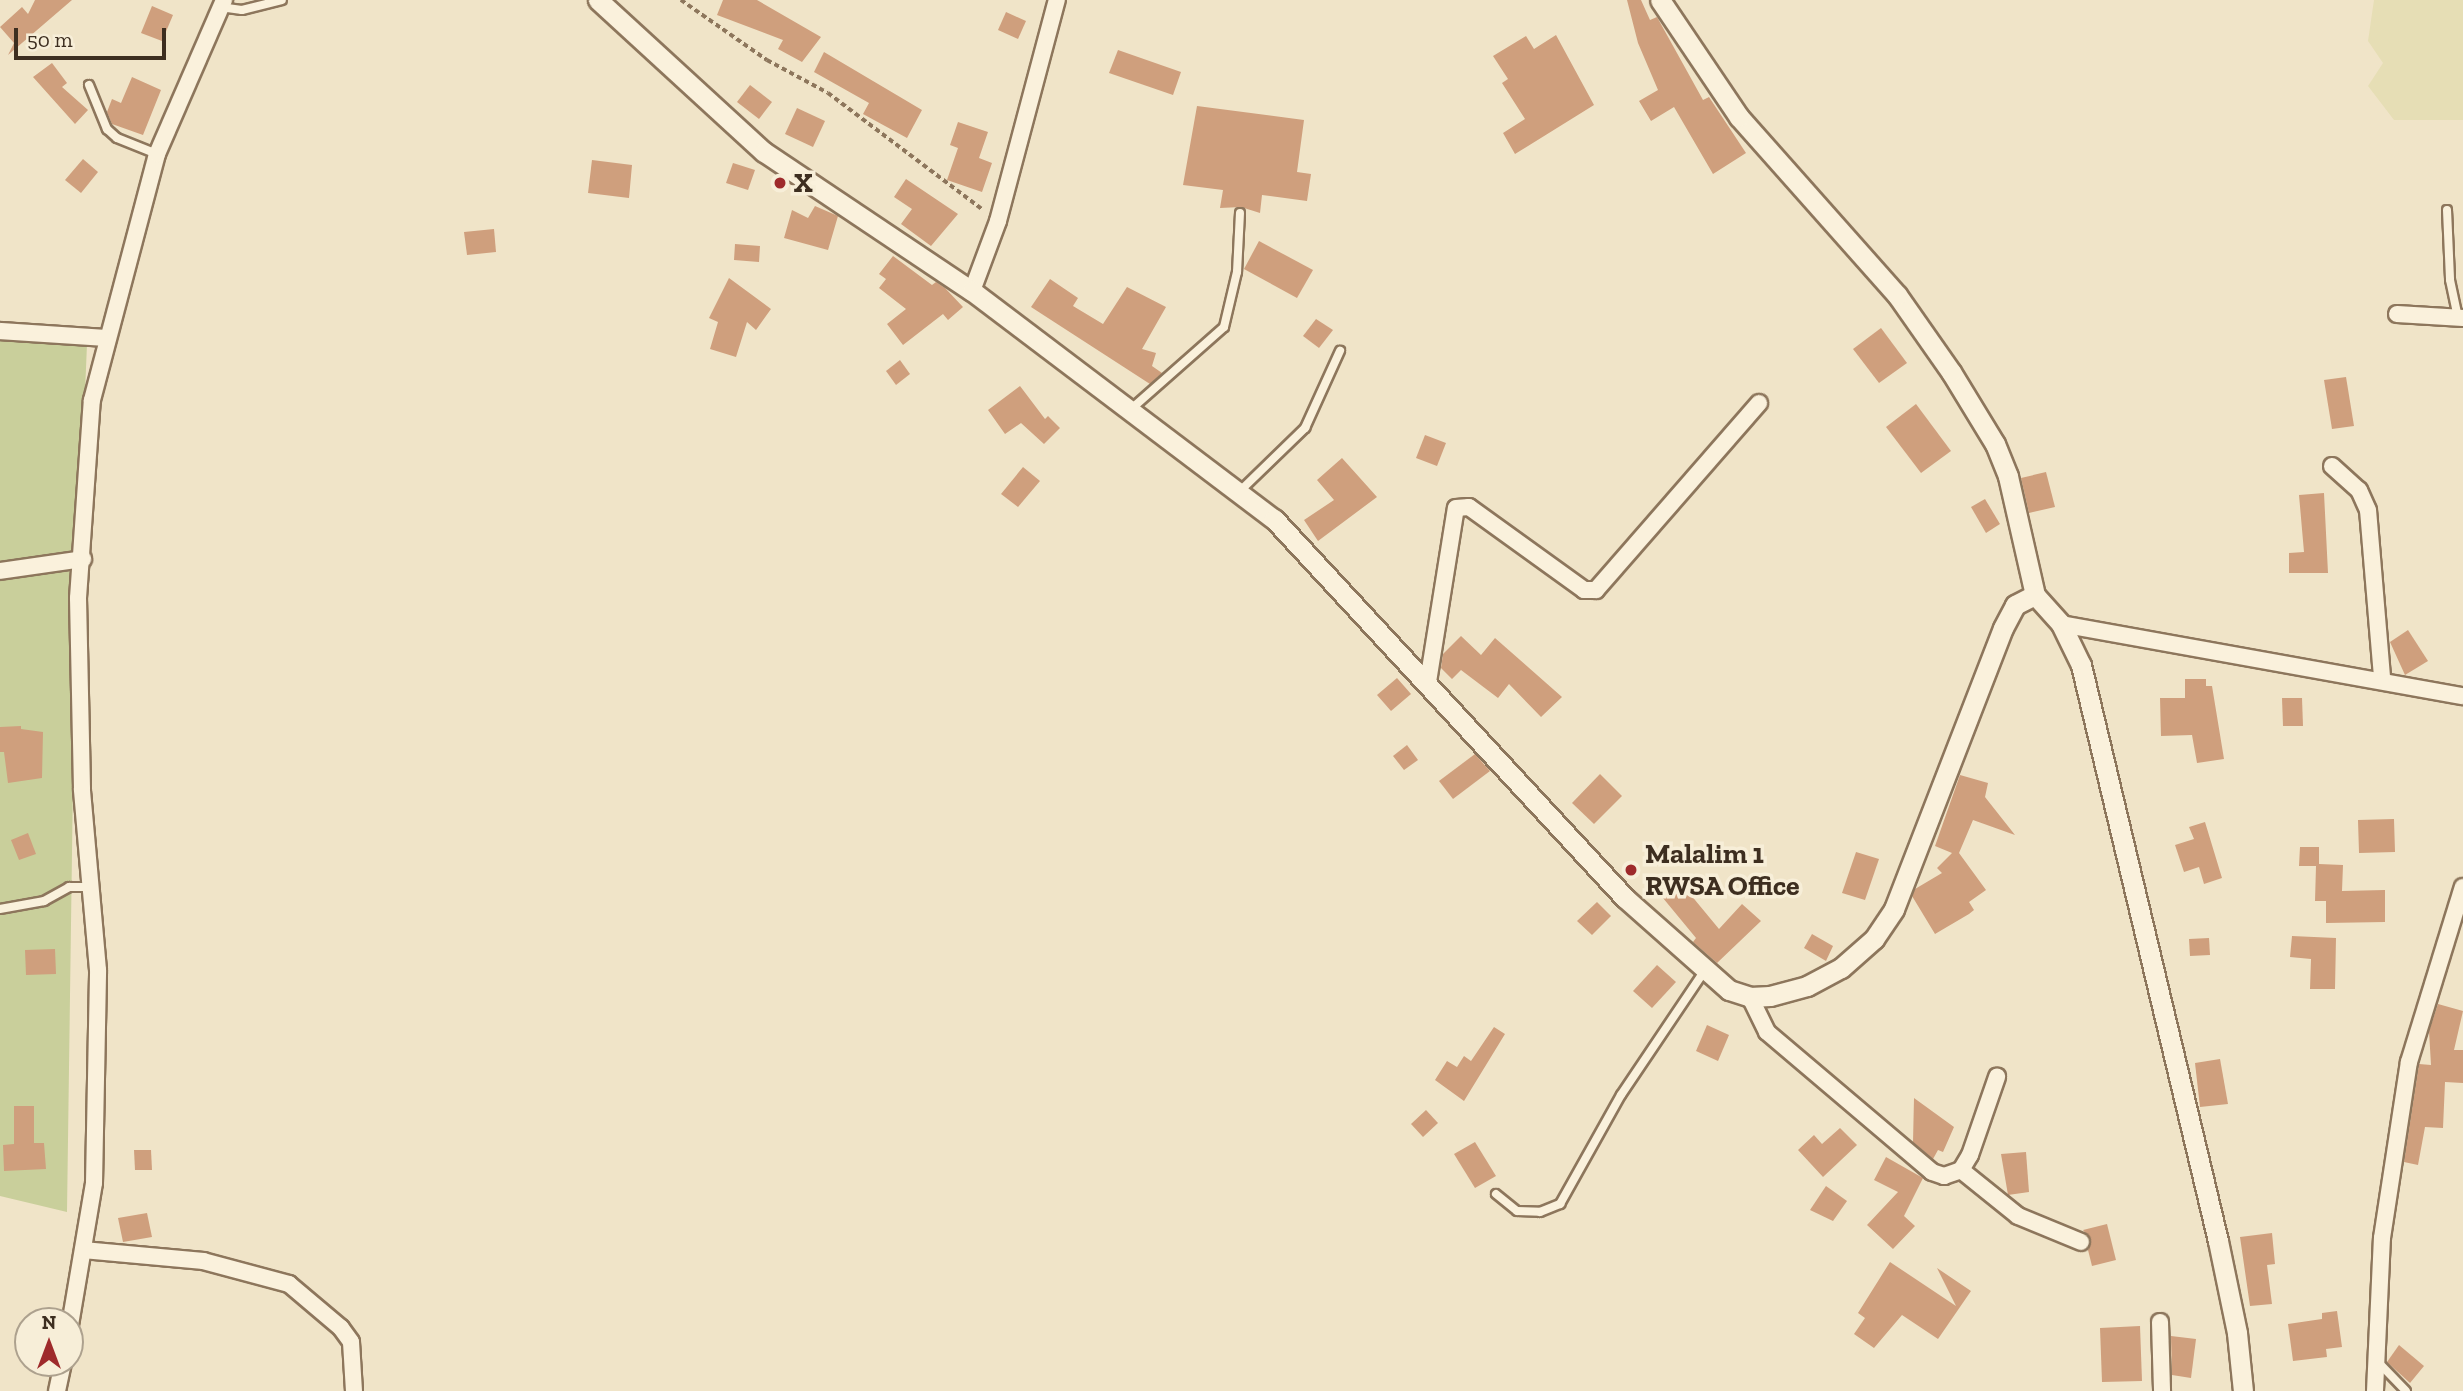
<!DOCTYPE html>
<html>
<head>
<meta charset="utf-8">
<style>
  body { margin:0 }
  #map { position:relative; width:2463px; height:1391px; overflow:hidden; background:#f0e4c8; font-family:"Zilla Slab",serif }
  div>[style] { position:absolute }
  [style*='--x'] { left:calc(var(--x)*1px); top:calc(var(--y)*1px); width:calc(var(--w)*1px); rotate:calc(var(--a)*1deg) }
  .farmland>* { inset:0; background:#e6deb5 }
  .green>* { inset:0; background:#c9cf9b }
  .building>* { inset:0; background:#cf9f7d }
  .path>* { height:3.5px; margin-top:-1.75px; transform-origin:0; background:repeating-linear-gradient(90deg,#8d765c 0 5px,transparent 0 8.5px) }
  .roads { filter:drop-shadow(2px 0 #8d765c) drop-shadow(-2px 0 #8d765c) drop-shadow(0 2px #8d765c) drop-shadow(0 -2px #8d765c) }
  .service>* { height:8px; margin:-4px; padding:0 4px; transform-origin:4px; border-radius:4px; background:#faf1dc }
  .minor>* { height:16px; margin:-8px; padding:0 8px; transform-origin:8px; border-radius:8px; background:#faf1dc }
  .tertiary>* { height:19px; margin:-9.5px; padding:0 9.5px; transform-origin:9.5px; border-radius:9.5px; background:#faf1dc }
  .dots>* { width:19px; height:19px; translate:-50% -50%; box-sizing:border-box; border:4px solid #f7eed8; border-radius:50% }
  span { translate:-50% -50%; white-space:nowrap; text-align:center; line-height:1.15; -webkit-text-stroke:7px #f7eed8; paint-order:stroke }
  .poi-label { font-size:28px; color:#3d2e20; font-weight:700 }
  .left { translate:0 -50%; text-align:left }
  .north { position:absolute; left:14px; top:1307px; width:70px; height:70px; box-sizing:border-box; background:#f7eed8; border:2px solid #ada18e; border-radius:50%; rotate:0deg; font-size:19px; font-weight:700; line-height:28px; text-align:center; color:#3d2e20 }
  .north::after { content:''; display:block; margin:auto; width:24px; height:32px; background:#9e2a2b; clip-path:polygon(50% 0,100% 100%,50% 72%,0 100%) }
  .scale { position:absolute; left:14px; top:28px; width:152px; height:32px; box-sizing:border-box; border:4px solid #3d2e20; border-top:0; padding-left:9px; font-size:21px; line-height:24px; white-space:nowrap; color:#3d2e20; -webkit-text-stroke:5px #f7eed8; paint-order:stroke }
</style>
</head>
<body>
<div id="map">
  <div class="farmland">
    <div style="clip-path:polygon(2374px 0,2463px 0,2463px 120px,2394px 120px,2368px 86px,2383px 63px,2368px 41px)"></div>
  </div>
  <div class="green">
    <div style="clip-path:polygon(0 321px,87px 344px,75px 638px,67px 1212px,0 1196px)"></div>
  </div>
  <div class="building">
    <div style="clip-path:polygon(35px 0,72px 0,8px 55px,14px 43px,0 27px,22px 7px,28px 14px)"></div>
    <div style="clip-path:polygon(723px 0,757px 0,821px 37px,802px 62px,778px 49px,783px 40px,717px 15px)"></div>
    <div style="clip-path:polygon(1627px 0,1641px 0,1650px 20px,1657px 17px,1703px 100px,1709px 97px,1746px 153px,1713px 174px,1674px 107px,1651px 121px,1639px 101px,1658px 90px,1638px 43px)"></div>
    <div style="clip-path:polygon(152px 6px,173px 15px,162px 41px,141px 33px)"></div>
    <div style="clip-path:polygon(1006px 12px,1026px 21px,1018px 39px,998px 30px)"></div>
    <div style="clip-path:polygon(1556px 35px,1594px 105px,1515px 154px,1503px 133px,1525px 119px,1502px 83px,1508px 79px,1493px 56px,1526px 36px,1534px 49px)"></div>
    <div style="clip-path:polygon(1118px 50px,1181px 72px,1173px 95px,1109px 73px)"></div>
    <div style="clip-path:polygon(824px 52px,922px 110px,907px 138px,863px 114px,869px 103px,814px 72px)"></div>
    <div style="clip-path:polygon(52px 63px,67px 83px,62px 87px,88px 110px,75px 124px,33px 77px)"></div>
    <div style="clip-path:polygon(132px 77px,161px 90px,143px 135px,112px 124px,107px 112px,112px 99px,121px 103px)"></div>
    <div style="clip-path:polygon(750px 85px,772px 102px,759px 119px,737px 102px)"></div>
    <div style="clip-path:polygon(1197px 106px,1304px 120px,1297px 172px,1311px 174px,1307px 201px,1262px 195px,1260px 213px,1241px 207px,1220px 208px,1223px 190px,1183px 185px)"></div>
    <div style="clip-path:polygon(797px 108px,825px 121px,813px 147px,785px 134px)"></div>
    <div style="clip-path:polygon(958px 122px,988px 132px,979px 158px,992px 163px,982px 192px,947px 180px,958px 148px,950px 145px)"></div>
    <div style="clip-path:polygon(83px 159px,98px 172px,81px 193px,65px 180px)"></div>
    <div style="clip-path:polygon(592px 160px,632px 165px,629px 198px,588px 193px)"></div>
    <div style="clip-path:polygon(733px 163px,755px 170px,748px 190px,726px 183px)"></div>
    <div style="clip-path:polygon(906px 179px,958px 214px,931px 246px,901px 224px,912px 209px,894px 197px)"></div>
    <div style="clip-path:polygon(815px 206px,838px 216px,828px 250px,784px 238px,792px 210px,808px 218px)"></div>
    <div style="clip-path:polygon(494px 229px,496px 252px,467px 255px,464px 232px)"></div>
    <div style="clip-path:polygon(1259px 241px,1313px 270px,1297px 298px,1244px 269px)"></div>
    <div style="clip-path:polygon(735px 244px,760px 246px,759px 262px,734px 260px)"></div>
    <div style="clip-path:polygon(893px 256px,932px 285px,936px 282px,945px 288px,963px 307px,948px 320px,943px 314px,903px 345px,887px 324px,906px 309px,879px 288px,886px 279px,879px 274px)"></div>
    <div style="clip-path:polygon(729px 278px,771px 309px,756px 330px,747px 322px,736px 357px,710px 349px,718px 322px,709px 318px)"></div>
    <div style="clip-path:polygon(1050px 279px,1078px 298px,1073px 306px,1103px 324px,1127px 287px,1166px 307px,1142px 349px,1156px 353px,1152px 366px,1162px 373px,1150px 384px,1031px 307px)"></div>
    <div style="clip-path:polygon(1316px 319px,1333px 330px,1319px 348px,1303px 336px)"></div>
    <div style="clip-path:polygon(1881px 328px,1907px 363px,1879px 383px,1853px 349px)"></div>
    <div style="clip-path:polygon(900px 360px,910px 374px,896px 385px,886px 371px)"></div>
    <div style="clip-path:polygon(2346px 377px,2354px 426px,2332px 429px,2324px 380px)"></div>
    <div style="clip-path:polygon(1020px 386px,1045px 419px,1048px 416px,1060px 428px,1044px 444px,1021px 423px,1005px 434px,988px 410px)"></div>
    <div style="clip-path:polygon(1916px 404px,1951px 451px,1921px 473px,1886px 427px)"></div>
    <div style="clip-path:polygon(1425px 435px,1446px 443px,1437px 466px,1416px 458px)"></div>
    <div style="clip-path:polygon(1342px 458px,1377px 497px,1318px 541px,1304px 520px,1334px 500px,1317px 480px)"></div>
    <div style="clip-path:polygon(1023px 467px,1040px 481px,1018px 507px,1001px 494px)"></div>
    <div style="clip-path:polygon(2046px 472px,2055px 507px,2029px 513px,2021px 478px)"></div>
    <div style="clip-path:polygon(2324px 493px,2328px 573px,2289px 573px,2289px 553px,2304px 552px,2299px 495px)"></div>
    <div style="clip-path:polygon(1985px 499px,2000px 524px,1986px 533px,1971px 507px)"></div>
    <div style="clip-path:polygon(2408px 630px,2428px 661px,2405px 675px,2390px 642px)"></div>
    <div style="clip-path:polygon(1461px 636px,1481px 655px,1495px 638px,1562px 697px,1541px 717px,1509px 684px,1498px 698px,1461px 670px,1452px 679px,1441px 668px,1443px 654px)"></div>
    <div style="clip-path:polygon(1397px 678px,1411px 694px,1391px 711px,1377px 695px)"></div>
    <div style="clip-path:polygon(2185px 679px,2206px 679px,2206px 686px,2212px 686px,2224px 759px,2197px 763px,2192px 735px,2161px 736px,2160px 698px,2185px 698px)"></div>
    <div style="clip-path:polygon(2282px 698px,2302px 698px,2303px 726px,2283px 726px)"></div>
    <div style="clip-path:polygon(21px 726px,21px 729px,43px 732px,42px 778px,8px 783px,4px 752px,0 752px,0 727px)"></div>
    <div style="clip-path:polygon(1407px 745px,1418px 760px,1404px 770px,1393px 756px)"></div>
    <div style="clip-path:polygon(1475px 754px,1490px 771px,1453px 799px,1439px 781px)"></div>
    <div style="clip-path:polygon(1600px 774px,1622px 796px,1594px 824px,1572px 803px)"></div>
    <div style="clip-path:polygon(1960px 775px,1988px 783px,1985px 797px,2015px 835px,1973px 820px,1959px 853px,1986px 890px,1969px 902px,1974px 910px,1969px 914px,1935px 934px,1912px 896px,1915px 889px,1942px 873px,1937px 868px,1952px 853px,1935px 846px)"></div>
    <div style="clip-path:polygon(2394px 819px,2395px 852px,2359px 853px,2358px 820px)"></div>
    <div style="clip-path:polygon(2205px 822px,2222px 878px,2204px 884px,2199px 867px,2184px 872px,2175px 845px,2194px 839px,2189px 827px)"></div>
    <div style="clip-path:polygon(28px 833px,36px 854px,19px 860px,11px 840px)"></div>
    <div style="clip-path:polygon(2300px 847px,2319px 847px,2319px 864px,2343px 865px,2342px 891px,2385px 890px,2385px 922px,2326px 923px,2326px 901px,2315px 901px,2316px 866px,2299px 866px)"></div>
    <div style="clip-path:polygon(1856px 852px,1879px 859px,1865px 900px,1842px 893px)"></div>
    <div style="clip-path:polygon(1676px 877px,1719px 929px,1742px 904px,1761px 921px,1717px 963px,1693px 942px,1696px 938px,1658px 892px)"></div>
    <div style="clip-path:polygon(1597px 902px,1611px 916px,1592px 935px,1577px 921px)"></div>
    <div style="clip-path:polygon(1812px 934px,1833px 946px,1826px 961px,1804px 948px)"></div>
    <div style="clip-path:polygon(2292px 936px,2336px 938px,2335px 989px,2310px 989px,2311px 959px,2290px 957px)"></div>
    <div style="clip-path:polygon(2209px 938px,2210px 955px,2190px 956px,2189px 939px)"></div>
    <div style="clip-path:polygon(55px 949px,56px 974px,26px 975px,25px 950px)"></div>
    <div style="clip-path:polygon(1657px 965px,1676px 982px,1652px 1008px,1633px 991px)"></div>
    <div style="clip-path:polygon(2438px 1004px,2463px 1011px,2454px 1050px,2463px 1050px,2463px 1083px,2445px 1082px,2443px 1128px,2425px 1127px,2418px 1165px,2404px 1162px,2419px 1064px,2431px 1065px,2429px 1031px)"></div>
    <div style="clip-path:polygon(1707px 1025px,1729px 1035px,1718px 1061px,1696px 1051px)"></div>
    <div style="clip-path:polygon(1494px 1027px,1505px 1034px,1464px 1101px,1435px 1080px,1447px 1061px,1457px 1067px,1464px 1056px,1471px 1061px)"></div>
    <div style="clip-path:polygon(2220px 1059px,2228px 1104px,2200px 1107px,2195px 1063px)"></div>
    <div style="clip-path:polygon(1914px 1098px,1954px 1127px,1943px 1152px,1938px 1150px,1933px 1159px,1913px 1142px)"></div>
    <div style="clip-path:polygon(14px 1106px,34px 1106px,34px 1143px,44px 1143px,46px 1169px,4px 1171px,3px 1145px,14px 1144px)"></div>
    <div style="clip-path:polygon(1426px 1110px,1438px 1123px,1423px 1137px,1411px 1124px)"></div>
    <div style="clip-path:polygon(1840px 1128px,1857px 1145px,1823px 1177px,1798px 1150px,1814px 1135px,1822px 1144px)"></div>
    <div style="clip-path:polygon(1475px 1142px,1496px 1176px,1475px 1188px,1454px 1154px)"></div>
    <div style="clip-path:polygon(134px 1150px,151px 1150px,152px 1170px,135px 1170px)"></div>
    <div style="clip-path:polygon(2026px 1152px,2029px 1192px,2008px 1195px,2001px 1154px)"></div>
    <div style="clip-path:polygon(1886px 1157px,1923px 1178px,1904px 1216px,1915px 1226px,1893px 1249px,1867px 1225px,1898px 1192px,1874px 1180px)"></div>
    <div style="clip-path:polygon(1826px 1186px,1847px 1201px,1833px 1221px,1810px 1210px)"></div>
    <div style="clip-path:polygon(147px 1213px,152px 1237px,123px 1242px,118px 1218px)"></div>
    <div style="clip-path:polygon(2107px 1224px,2116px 1260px,2092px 1266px,2088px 1250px,2091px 1240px,2083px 1230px)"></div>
    <div style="clip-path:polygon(2272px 1233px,2275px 1264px,2267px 1265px,2272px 1304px,2250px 1306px,2240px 1237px)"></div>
    <div style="clip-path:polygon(1890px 1262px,1956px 1306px,1937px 1268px,1971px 1291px,1938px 1339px,1902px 1315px,1874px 1348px,1854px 1334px,1865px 1318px,1858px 1313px)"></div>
    <div style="clip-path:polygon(2337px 1311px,2342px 1347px,2326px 1349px,2327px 1357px,2293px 1361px,2288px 1324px,2322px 1319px,2322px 1313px)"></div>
    <div style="clip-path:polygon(2140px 1326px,2142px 1381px,2102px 1382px,2100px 1328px)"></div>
    <div style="clip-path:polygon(2171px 1336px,2196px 1339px,2191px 1378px,2172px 1375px)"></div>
    <div style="clip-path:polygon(2399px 1345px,2424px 1366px,2410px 1383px,2387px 1362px)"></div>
  </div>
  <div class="path">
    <div style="--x:681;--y:0;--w:105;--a:34.9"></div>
    <div style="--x:767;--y:60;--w:69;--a:28.4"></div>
    <div style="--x:828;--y:93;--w:193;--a:37"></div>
  </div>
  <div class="roads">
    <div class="service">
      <div style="--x:220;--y:7;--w:22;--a:8"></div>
      <div style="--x:242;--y:10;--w:41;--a:-14"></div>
      <div style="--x:89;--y:85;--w:48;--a:67.8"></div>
      <div style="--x:107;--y:129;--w:13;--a:42"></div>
      <div style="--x:117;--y:138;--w:43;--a:21.8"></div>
      <div style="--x:2447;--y:210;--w:70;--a:87.5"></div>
      <div style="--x:2450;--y:280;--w:38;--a:78"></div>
      <div style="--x:1130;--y:410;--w:125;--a:-41.4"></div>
      <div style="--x:1224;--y:327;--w:57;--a:-76.7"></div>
      <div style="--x:1237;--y:272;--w:59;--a:-87.1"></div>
      <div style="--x:1240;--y:491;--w:91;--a:-44.1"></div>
      <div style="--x:1305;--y:428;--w:85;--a:-65.6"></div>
      <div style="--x:0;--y:909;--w:45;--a:-10.3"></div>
      <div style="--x:44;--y:901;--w:29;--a:-29"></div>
      <div style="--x:69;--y:887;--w:19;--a:0"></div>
      <div style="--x:1496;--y:1194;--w:27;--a:39"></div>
      <div style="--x:1517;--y:1211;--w:23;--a:2"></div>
      <div style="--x:1540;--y:1212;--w:22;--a:-22"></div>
      <div style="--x:1560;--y:1204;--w:125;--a:-60.8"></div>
      <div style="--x:1621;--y:1095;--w:151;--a:-56.1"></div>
      <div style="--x:2378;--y:1362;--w:40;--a:46"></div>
    </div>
    <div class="minor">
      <div style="--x:972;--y:291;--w:75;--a:-69.6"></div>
      <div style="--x:998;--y:221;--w:229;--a:-75.1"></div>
      <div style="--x:2397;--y:314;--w:66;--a:3.5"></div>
      <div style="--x:0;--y:331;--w:106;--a:3.8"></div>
      <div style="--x:2332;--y:466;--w:36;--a:42"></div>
      <div style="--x:2359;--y:490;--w:22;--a:66"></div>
      <div style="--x:2368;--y:510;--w:169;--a:85.2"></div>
      <div style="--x:0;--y:571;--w:84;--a:-8.2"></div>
      <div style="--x:2061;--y:624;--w:408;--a:10.2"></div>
      <div style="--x:1428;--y:682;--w:176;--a:-80.9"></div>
      <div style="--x:1456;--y:508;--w:13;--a:-4"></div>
      <div style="--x:1469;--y:507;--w:142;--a:35.8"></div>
      <div style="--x:1584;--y:590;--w:12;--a:0"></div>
      <div style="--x:1596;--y:590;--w:248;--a:-48.9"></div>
      <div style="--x:1750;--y:997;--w:39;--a:64"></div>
      <div style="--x:1767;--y:1032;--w:216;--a:40.3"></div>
      <div style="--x:1932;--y:1172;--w:13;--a:18"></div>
      <div style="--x:1944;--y:1176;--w:18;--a:-19"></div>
      <div style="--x:1961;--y:1170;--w:17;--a:-59"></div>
      <div style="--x:1970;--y:1155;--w:83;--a:-70.9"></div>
      <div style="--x:1961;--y:1170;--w:73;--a:38.9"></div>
      <div style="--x:2018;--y:1216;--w:68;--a:22.4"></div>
      <div style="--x:83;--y:1250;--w:121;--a:5.2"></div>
      <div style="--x:203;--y:1261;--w:89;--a:15"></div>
      <div style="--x:289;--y:1284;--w:68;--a:40.2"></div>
      <div style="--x:341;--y:1328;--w:17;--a:54"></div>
      <div style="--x:351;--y:1342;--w:49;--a:86.5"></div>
      <div style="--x:2160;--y:1322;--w:69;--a:88.3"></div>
      <div style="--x:70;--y:1325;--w:144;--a:-80.4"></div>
      <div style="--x:94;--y:1183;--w:213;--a:-88.9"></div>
      <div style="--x:98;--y:970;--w:182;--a:-95.1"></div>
      <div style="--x:82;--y:789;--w:191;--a:-91.2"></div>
      <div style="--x:78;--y:598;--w:198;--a:-86"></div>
      <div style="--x:92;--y:400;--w:254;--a:-75.2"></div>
      <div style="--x:157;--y:154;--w:168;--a:-66.5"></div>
      <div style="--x:57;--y:1391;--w:29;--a:-78"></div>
      <div style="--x:2375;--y:1391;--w:153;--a:-87.4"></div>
      <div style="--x:2382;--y:1238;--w:178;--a:-81.3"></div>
      <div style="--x:2409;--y:1062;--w:183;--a:-72.9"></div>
    </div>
    <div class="tertiary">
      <div style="--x:598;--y:0;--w:225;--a:42.5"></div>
      <div style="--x:764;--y:152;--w:250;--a:33.8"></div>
      <div style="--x:972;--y:291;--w:378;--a:37.1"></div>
      <div style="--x:1274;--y:519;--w:517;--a:47.2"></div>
      <div style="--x:1625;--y:898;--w:139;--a:41.5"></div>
      <div style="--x:1729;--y:990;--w:22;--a:18"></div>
      <div style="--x:1750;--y:997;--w:20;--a:-3"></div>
      <div style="--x:1770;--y:996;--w:38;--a:-15"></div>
      <div style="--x:1807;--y:986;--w:38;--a:-28"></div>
      <div style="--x:1841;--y:968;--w:44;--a:-41.3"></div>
      <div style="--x:1874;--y:939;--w:36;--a:-56"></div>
      <div style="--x:1894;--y:909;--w:301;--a:-68.8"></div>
      <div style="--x:2003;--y:628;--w:26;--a:-62"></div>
      <div style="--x:2015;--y:605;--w:22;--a:-27"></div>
      <div style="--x:2035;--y:595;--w:122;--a:-102.8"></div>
      <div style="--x:2008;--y:476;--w:35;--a:-112"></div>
      <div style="--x:1995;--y:444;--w:84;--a:-121.4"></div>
      <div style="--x:1951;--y:372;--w:94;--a:-125"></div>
      <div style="--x:1897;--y:295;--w:238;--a:-131.6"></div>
      <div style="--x:1739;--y:117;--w:141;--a:-124"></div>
      <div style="--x:2035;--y:595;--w:39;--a:48"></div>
      <div style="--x:2061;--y:624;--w:46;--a:64"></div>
      <div style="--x:2081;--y:665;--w:592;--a:76.62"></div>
      <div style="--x:2218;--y:1241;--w:94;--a:78.3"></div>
      <div style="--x:2237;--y:1333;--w:58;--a:84.1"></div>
    </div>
  </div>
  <div class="dots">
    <div style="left:780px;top:183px;background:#9e2a2b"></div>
    <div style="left:1631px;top:870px;background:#9e2a2b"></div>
  </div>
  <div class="poi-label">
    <span class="left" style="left:794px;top:183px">X</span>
    <span class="left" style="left:1645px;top:870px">Malalim 1<br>RWSA Office</span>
  </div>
  <div class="north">N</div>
  <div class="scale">50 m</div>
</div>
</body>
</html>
